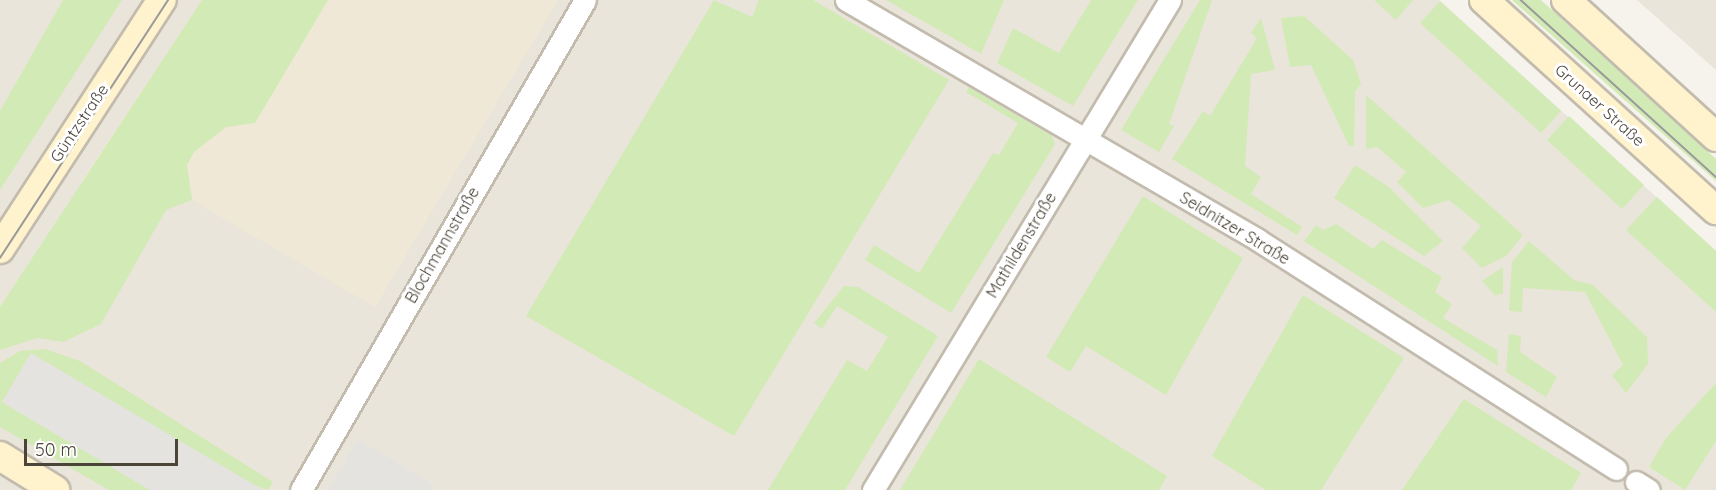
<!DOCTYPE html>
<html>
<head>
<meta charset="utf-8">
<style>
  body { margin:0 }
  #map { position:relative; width:1716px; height:490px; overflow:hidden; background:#f6f3ec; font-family:Quicksand,sans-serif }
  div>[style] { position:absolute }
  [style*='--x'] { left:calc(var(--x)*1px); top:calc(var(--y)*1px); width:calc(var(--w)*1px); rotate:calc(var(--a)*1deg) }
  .residential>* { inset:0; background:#eae5da }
  .education>* { inset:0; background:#efe8d6 }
  .green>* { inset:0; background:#d2eab5 }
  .parking>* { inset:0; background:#e5e3e0 }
  .roads { filter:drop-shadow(2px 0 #c2bbae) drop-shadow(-2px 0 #c2bbae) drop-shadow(0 2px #c2bbae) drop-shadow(0 -2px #c2bbae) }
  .minor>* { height:21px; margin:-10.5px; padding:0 10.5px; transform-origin:10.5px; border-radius:10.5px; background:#fff }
  .secondary>* { height:28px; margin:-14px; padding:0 14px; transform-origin:14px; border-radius:14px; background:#fff3cd }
  .tram>* { height:1.5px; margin:-0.75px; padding:0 0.75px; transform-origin:0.75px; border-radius:0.75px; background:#9a9a9a }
  span { translate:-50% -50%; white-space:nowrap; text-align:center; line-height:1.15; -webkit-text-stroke:6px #fff; paint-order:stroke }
  .street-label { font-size:16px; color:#4b4439 }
  .scale { position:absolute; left:24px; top:439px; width:154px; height:27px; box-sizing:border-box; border:3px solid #4b4439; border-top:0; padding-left:8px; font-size:18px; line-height:21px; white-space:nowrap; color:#4b4439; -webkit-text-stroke:4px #fff; paint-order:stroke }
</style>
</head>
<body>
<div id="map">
  <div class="residential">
    <div style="clip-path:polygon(0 0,1439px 0,1716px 251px,1716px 490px,0 490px)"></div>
    <div style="clip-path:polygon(1637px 0,1716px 0,1716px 70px)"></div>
  </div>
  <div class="education">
    <div style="clip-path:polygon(202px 0,558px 0,375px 307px,192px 200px,192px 190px,81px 182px)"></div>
  </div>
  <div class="green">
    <div style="clip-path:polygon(63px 0,122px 0,0 190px,0 111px)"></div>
    <div style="clip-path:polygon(202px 0,328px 0,255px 123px,226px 127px,194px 152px,187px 165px,192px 200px,166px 210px,101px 324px,63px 342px,37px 338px,0 350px,0 307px)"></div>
    <div style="clip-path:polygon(714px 0,752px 17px,759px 0,813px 0,949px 80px,734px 436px,526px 316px)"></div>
    <div style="clip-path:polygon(886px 0,1004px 0,981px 54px)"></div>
    <div style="clip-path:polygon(1091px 0,1138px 0,1073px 106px,997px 63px,1013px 28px,1059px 53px)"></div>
    <div style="clip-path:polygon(1200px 0,1212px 0,1169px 124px,1174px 126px,1159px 152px,1121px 130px)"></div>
    <div style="clip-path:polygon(1374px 0,1413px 0,1396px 20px)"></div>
    <div style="clip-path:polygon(1512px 0,1541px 0,1716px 159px,1716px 181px)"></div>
    <div style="clip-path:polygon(1440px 1px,1561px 111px,1541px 133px,1420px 23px)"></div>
    <div style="clip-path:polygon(1304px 16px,1353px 60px,1361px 84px,1355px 92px,1354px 146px,1349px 146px,1311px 65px,1290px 67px,1281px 18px)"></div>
    <div style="clip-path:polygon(1261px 18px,1275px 70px,1251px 74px,1245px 166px,1261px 177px,1251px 194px,1302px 227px,1297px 235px,1172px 159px,1203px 111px,1210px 116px,1257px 38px,1251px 33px)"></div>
    <div style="clip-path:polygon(969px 87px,1052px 136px,1055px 144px,951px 313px,865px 260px,874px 245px,919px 273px,993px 153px,999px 155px,1018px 123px,966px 92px)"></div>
    <div style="clip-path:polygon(1366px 95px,1523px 235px,1506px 256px,1482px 268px,1462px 248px,1481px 226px,1449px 200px,1423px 208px,1397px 182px,1406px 172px,1377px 147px,1366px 149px)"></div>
    <div style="clip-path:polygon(1569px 116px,1644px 185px,1622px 209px,1547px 140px)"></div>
    <div style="clip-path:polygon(1355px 165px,1389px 187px,1443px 241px,1424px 256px,1334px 198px)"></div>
    <div style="clip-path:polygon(1143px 196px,1243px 258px,1166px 395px,1086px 346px,1070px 372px,1046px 357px)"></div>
    <div style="clip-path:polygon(1657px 197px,1716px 251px,1716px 312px,1626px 230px)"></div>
    <div style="clip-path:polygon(1336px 224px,1373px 249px,1382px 240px,1442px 277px,1435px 292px,1452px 304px,1443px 318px,1497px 350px,1498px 366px,1304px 241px,1316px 225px,1323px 230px)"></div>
    <div style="clip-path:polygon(1529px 241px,1574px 280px,1593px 285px,1647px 337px,1648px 364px,1626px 393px,1612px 375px,1623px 365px,1585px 292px,1523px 288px,1522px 312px,1509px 311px,1512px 262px)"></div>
    <div style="clip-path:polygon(1503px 267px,1503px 294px,1495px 295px,1482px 281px)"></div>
    <div style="clip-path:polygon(844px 286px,858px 287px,938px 336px,845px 490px,768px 490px,847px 360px,867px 371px,888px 337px,837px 306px,822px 329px,814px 323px)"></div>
    <div style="clip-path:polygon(1303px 295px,1404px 358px,1321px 490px,1266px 490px,1212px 456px)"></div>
    <div style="clip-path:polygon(1509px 334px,1521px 336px,1520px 352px,1557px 377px,1546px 397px,1506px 372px)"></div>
    <div style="clip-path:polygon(45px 349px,80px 361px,273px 482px,268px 490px,2px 402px,150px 490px,109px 490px,0 427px,0 363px,20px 351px)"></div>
    <div style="clip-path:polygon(979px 359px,1167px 476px,1159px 490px,900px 490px)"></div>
    <div style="clip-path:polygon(1716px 383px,1716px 441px,1685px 490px,1649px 467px,1666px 438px)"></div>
    <div style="clip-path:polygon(1464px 399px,1581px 473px,1571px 490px,1402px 490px)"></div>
  </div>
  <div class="parking">
    <div style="clip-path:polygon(31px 353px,263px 490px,150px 490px,2px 402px)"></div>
    <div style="clip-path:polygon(358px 439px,434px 485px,432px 490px,328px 490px)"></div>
  </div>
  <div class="roads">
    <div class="minor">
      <div style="--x:846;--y:0;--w:477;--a:30.2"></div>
      <div style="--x:1258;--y:240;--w:425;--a:32.6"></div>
      <div style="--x:1636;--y:482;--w:15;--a:32"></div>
      <div style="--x:301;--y:490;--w:566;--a:-59.9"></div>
      <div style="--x:873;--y:490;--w:573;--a:-58.78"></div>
    </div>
    <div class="secondary">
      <div style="--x:1484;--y:0;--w:313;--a:42.2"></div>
      <div style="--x:1566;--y:0;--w:203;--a:42.4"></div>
      <div style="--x:0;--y:249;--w:297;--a:-57"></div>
      <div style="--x:0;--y:456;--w:65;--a:31.7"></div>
    </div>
  </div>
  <div class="tram">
    <div style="--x:1521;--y:0;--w:263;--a:42.2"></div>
    <div style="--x:0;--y:258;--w:308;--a:-56.9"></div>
  </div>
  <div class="street-label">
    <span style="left:1600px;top:105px;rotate:42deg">Grunaer Straße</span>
    <span style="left:79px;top:123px;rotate:-56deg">Güntzstraße</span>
    <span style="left:1235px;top:228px;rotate:31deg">Seidnitzer Straße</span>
    <span style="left:442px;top:245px;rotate:-60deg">Blochmannstraße</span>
    <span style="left:1021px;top:245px;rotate:-59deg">Mathildenstraße</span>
  </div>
  <div class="scale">50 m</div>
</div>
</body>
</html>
